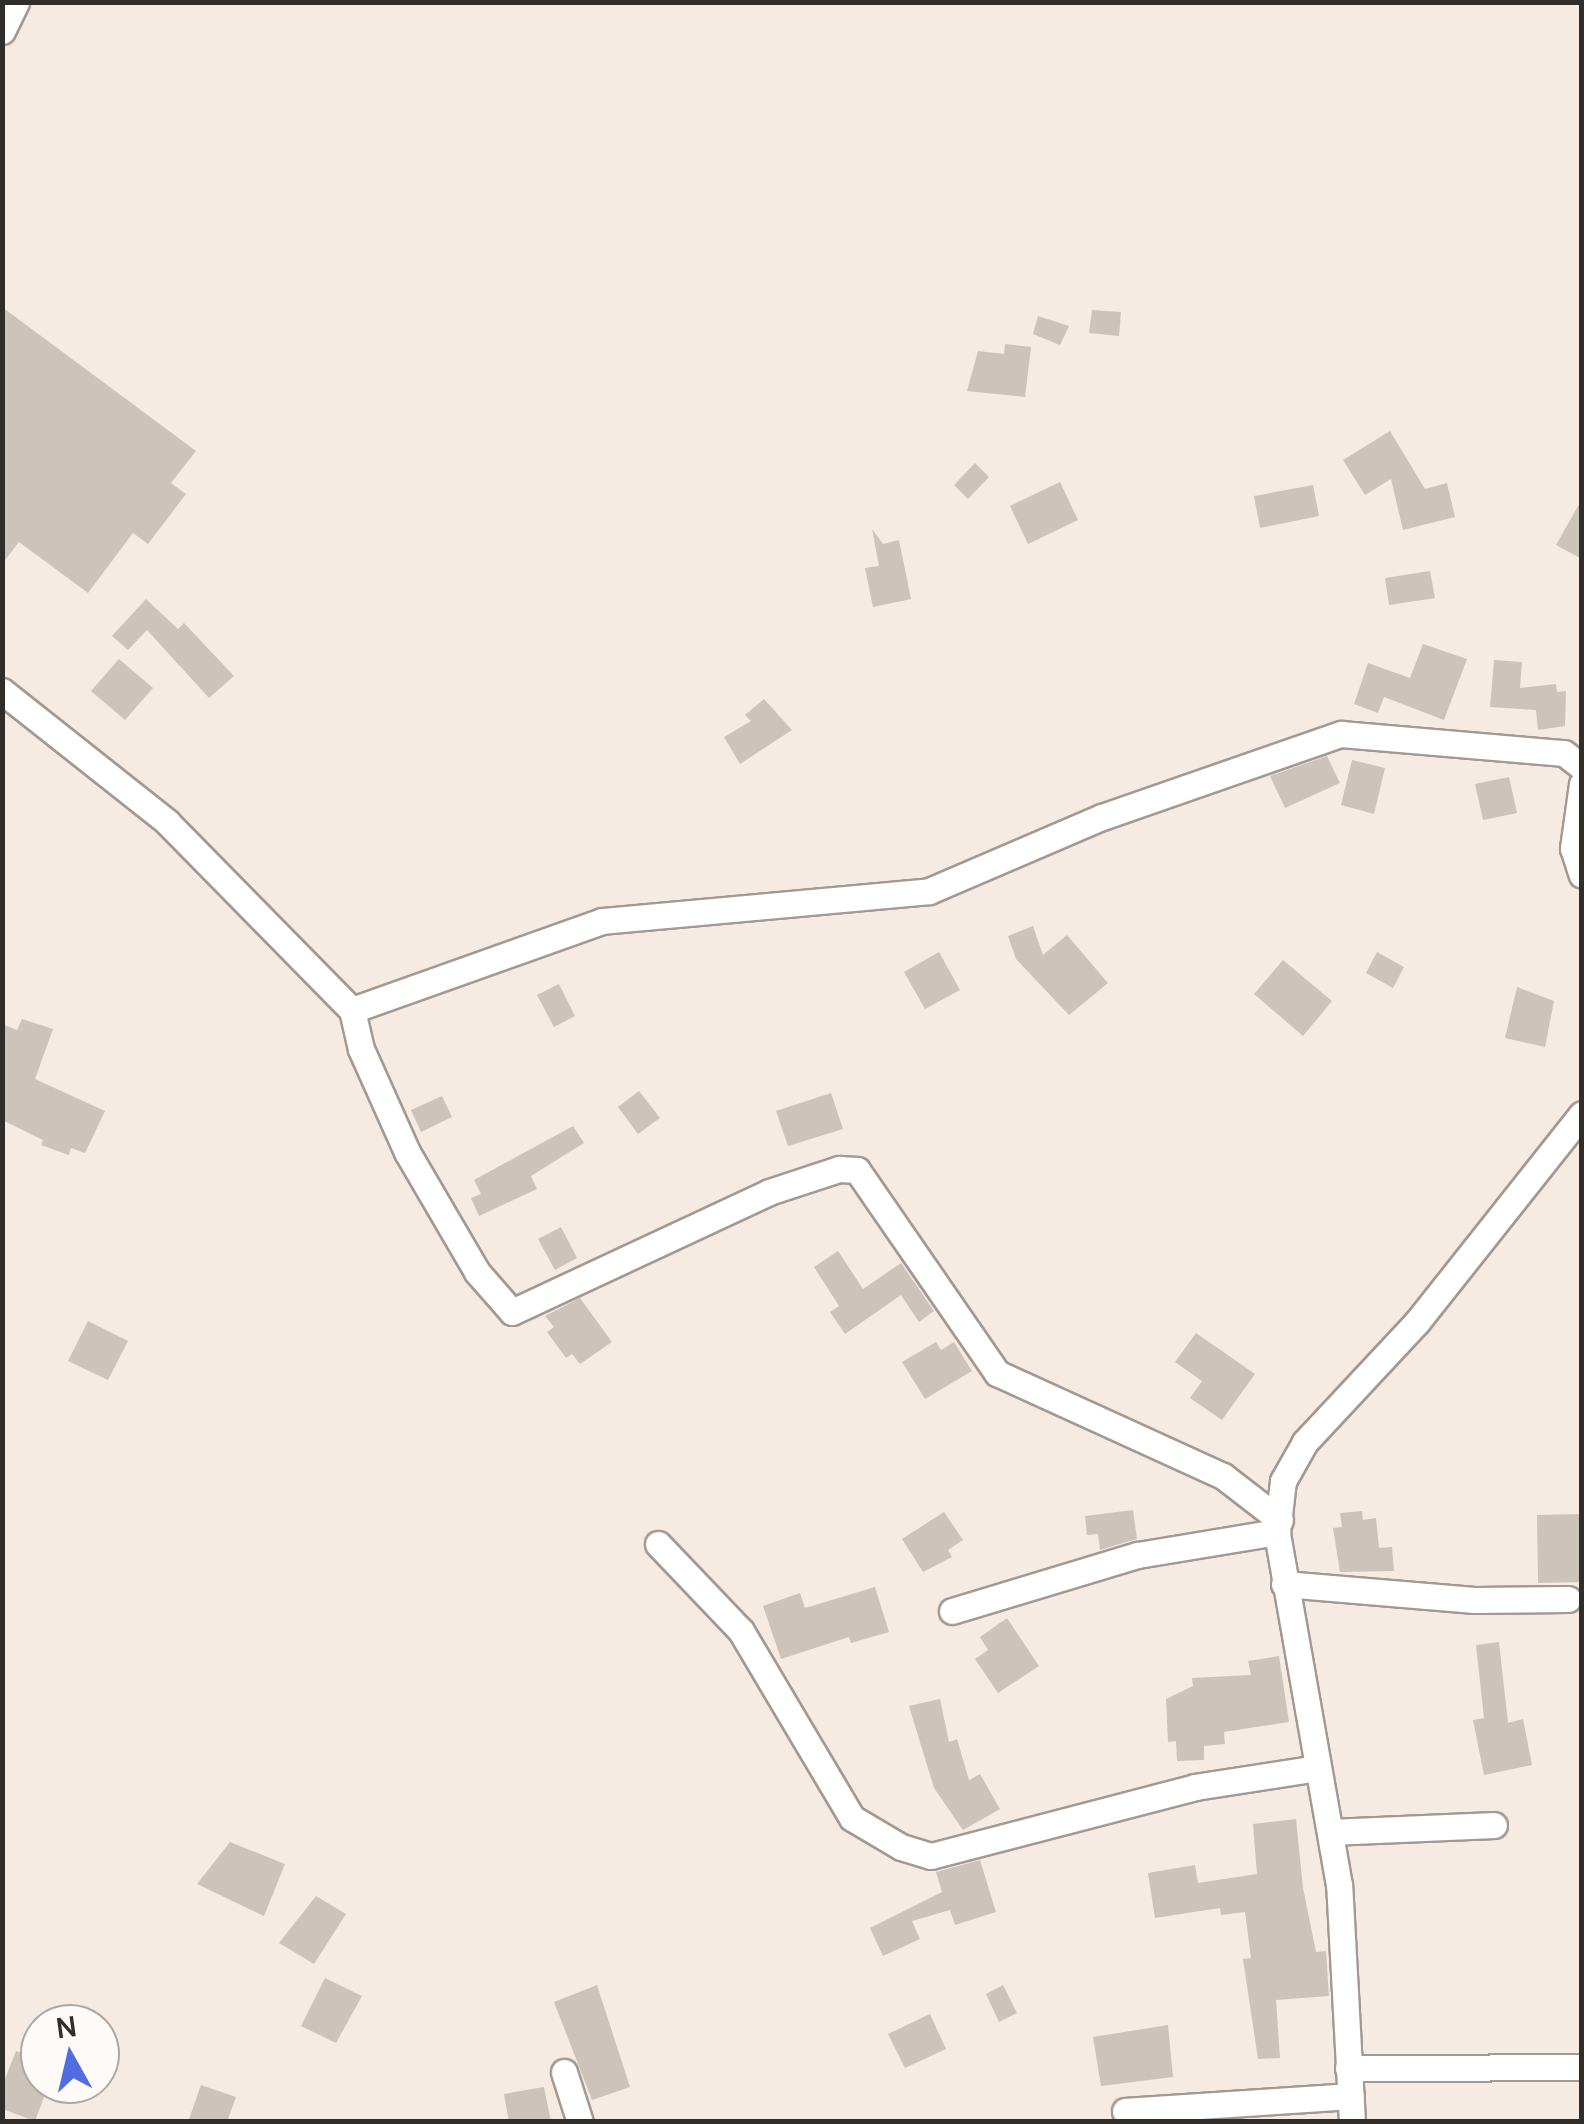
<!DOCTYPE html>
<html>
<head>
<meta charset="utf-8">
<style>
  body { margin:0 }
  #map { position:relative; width:1584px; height:2124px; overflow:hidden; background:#f5ebe3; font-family:Manrope,sans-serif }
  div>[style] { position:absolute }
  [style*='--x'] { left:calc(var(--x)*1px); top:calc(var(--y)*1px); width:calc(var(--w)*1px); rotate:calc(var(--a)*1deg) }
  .building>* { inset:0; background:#ccc3bb }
  .roads { filter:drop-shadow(2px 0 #a39992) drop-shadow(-2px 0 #a39992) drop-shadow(0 2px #a39992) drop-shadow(0 -2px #a39992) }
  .minor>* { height:25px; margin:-12.5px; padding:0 12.5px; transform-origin:12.5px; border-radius:12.5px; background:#fff }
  span { translate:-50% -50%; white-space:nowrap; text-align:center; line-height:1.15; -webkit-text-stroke:10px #fefaf7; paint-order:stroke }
  .frame { position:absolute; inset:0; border:5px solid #312d2b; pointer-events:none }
  .north { position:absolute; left:20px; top:2004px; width:100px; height:100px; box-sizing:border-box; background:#fefaf7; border:2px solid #aca8a5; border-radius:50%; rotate:352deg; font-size:28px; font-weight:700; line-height:40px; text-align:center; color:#312d2b }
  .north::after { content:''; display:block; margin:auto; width:35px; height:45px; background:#516ce1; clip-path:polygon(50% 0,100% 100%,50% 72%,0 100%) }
</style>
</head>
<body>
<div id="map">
  <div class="building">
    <div style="clip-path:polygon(2px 307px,196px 451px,171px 483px,186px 494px,148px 544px,133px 533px,88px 593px,19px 542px,2px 564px)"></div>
    <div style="clip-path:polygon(1092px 310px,1121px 312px,1119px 336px,1089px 333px)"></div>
    <div style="clip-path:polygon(1038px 316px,1069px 326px,1060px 345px,1033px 334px)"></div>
    <div style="clip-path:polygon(1005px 344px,1031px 347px,1025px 397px,967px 391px,978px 351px,1004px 354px)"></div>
    <div style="clip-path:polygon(1390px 431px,1425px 489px,1447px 483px,1455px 517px,1403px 530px,1391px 479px,1365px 495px,1343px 460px)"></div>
    <div style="clip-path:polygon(975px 463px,989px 477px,968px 499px,954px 485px)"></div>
    <div style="clip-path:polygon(1060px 482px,1078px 520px,1028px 544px,1010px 506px)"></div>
    <div style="clip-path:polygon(1313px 485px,1319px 516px,1260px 528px,1254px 496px)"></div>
    <div style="clip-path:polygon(1582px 499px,1582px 559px,1556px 545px)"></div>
    <div style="clip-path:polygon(872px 529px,883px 544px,899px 540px,911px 599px,873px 607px,865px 568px,879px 566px)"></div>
    <div style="clip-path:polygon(1430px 571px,1435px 598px,1389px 605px,1385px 578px)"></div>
    <div style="clip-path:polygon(146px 599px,178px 629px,184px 623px,234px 676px,209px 698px,147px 630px,128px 650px,112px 636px)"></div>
    <div style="clip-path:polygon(1423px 644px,1467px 659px,1444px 720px,1384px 697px,1378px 713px,1354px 704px,1368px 663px,1410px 678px)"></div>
    <div style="clip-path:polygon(119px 659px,153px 688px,125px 720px,91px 691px)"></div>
    <div style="clip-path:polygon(1494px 660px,1522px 662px,1520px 688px,1556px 684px,1557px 692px,1566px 691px,1565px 726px,1538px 730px,1536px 710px,1490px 707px)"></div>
    <div style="clip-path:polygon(764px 699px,792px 730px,740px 764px,724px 737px,751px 721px,745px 715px)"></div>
    <div style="clip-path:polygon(1327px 756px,1340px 783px,1285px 808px,1270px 776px)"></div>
    <div style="clip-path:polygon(1352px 760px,1385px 768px,1374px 814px,1341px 805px)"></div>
    <div style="clip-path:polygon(1509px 777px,1517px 813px,1483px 820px,1475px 784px)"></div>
    <div style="clip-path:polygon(1033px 926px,1043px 955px,1067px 935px,1108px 983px,1069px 1015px,1016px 959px,1008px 936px)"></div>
    <div style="clip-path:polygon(939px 952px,960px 990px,925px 1009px,904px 972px)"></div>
    <div style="clip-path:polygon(1377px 952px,1404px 967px,1393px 988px,1366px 973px)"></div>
    <div style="clip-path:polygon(1283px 960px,1332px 1001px,1303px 1036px,1254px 994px)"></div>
    <div style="clip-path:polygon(559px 984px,575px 1016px,554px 1027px,537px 995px)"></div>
    <div style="clip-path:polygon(1517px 987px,1554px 1001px,1545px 1047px,1505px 1038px)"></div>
    <div style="clip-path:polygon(22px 1019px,53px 1029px,35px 1079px,105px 1111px,85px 1153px,71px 1148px,69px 1155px,41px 1145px,43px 1140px,2px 1120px,2px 1024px,17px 1030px)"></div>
    <div style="clip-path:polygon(639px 1091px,660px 1118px,638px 1134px,618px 1107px)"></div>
    <div style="clip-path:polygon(831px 1093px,843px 1129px,788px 1146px,776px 1111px)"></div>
    <div style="clip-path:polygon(442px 1096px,452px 1117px,421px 1132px,411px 1110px)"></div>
    <div style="clip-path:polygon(573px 1126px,584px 1143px,531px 1176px,537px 1189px,479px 1216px,471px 1198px,481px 1194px,474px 1180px)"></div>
    <div style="clip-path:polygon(561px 1227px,577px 1258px,555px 1270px,538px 1239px)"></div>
    <div style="clip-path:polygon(838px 1251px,863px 1289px,901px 1263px,934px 1311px,919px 1322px,901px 1295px,845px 1334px,830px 1312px,839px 1306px,814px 1267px)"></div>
    <div style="clip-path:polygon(580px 1298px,612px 1342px,580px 1364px,572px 1354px,566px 1358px,547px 1332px,554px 1327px,545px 1316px)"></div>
    <div style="clip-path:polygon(88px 1321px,128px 1341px,108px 1380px,68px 1361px)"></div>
    <div style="clip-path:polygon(1196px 1333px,1255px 1374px,1222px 1420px,1190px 1398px,1202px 1381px,1175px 1362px)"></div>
    <div style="clip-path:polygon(936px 1342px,941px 1350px,954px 1342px,972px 1371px,925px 1399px,902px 1362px)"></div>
    <div style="clip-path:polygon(1133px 1510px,1137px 1539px,1100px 1550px,1098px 1534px,1087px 1535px,1085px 1516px)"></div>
    <div style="clip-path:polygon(1362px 1511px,1363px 1520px,1376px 1518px,1379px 1548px,1392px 1547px,1394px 1571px,1340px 1572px,1333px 1528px,1342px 1527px,1340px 1513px)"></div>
    <div style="clip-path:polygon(944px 1512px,963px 1540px,948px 1550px,952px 1557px,923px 1572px,902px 1539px)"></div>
    <div style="clip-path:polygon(1581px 1514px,1582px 1582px,1538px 1583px,1537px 1515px)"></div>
    <div style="clip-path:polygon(875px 1587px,889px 1632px,851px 1643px,849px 1637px,781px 1659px,763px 1606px,800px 1593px,805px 1608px)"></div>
    <div style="clip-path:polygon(1007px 1618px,1039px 1666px,998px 1693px,975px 1659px,988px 1650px,980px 1637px)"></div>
    <div style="clip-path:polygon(1499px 1642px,1508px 1723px,1523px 1719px,1532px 1765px,1484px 1775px,1473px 1720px,1484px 1718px,1476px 1645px)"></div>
    <div style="clip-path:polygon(1279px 1656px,1289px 1722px,1224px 1732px,1225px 1744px,1204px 1746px,1204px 1760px,1177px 1761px,1176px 1741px,1168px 1742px,1166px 1699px,1193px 1686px,1192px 1678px,1251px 1675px,1248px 1661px)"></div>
    <div style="clip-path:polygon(940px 1699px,949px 1742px,957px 1739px,969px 1780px,980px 1774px,1000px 1809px,963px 1830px,934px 1788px,909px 1706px)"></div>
    <div style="clip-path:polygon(1296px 1819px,1303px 1888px,1316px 1952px,1326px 1951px,1329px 1996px,1276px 2000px,1280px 2058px,1258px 2059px,1243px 1959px,1251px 1958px,1245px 1912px,1221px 1915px,1220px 1908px,1155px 1918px,1148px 1873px,1195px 1865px,1198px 1883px,1257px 1874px,1253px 1824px)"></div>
    <div style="clip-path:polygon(230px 1842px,285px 1864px,264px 1916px,197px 1884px)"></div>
    <div style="clip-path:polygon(980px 1860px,996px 1912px,955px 1925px,950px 1910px,912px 1921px,920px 1939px,883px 1956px,870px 1928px,942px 1892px,936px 1872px)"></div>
    <div style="clip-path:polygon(316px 1896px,346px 1914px,314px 1964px,279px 1943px)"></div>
    <div style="clip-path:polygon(325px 1978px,362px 1996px,336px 2043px,301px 2026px)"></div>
    <div style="clip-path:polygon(597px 1985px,630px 2087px,592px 2100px,554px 2002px)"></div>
    <div style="clip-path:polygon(1003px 1985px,1017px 2013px,999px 2022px,986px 1994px)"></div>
    <div style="clip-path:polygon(930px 2014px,946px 2049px,905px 2068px,888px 2034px)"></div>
    <div style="clip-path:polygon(1168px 2025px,1173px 2077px,1101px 2086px,1093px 2037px)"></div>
    <div style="clip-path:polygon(16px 2051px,40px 2060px,40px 2084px,49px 2084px,35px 2121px,2px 2109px,2px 2086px)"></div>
    <div style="clip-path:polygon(201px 2085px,236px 2097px,227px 2122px,188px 2122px)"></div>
    <div style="clip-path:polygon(544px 2087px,551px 2122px,509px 2122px,504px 2094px)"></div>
  </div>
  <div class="roads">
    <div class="minor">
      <div style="--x:2;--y:31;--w:32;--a:-64"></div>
      <div style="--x:2;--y:691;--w:211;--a:38.4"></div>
      <div style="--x:167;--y:822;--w:264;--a:45.5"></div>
      <div style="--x:352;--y:1010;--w:40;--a:77"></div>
      <div style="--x:361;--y:1049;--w:113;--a:65.9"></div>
      <div style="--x:407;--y:1152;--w:139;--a:59.7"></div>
      <div style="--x:477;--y:1272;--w:53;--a:48.8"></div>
      <div style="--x:512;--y:1312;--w:284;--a:-25"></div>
      <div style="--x:769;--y:1192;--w:74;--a:-18.2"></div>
      <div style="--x:839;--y:1169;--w:18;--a:3"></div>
      <div style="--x:857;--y:1170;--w:247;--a:55.4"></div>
      <div style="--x:997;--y:1373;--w:248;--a:24.5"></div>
      <div style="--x:1223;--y:1476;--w:72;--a:37.7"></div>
      <div style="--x:1582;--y:784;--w:65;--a:98"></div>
      <div style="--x:1573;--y:848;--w:28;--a:72"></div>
      <div style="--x:352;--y:1010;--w:265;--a:-19.6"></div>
      <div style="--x:602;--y:921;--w:328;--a:-5.2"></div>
      <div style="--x:929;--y:891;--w:188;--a:-23.2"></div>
      <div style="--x:1102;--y:817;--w:253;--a:-19.2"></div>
      <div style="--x:1341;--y:734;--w:224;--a:4.9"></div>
      <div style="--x:1564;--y:753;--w:23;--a:38"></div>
      <div style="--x:658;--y:1544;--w:120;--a:46.3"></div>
      <div style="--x:741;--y:1631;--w:217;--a:59.3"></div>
      <div style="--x:852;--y:1818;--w:57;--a:30.6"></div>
      <div style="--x:901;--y:1847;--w:31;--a:17"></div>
      <div style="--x:931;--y:1856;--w:273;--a:-14.6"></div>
      <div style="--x:1195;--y:1787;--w:124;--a:-8.8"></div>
      <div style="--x:1284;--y:1584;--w:191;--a:4.8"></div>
      <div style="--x:1474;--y:1600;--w:94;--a:-0.6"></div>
      <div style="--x:952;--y:1611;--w:194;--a:-16.8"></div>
      <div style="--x:1138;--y:1555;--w:141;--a:-9.4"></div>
      <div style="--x:1330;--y:1832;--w:164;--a:-2.4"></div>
      <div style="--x:1348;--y:2068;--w:234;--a:-0.2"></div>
      <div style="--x:564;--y:2072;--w:52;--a:72.3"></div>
      <div style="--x:1125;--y:2111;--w:226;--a:-3.8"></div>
      <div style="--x:1352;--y:2122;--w:237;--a:-93.1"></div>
      <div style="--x:1339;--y:1885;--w:358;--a:-100"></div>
      <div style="--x:1277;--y:1532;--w:51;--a:-83.3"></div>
      <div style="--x:1283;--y:1481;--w:45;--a:-60.6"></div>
      <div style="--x:1305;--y:1442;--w:164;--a:-47"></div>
      <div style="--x:1417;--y:1322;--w:265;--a:-51.6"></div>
    </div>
  </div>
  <div class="frame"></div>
  <div class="north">N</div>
</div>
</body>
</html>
